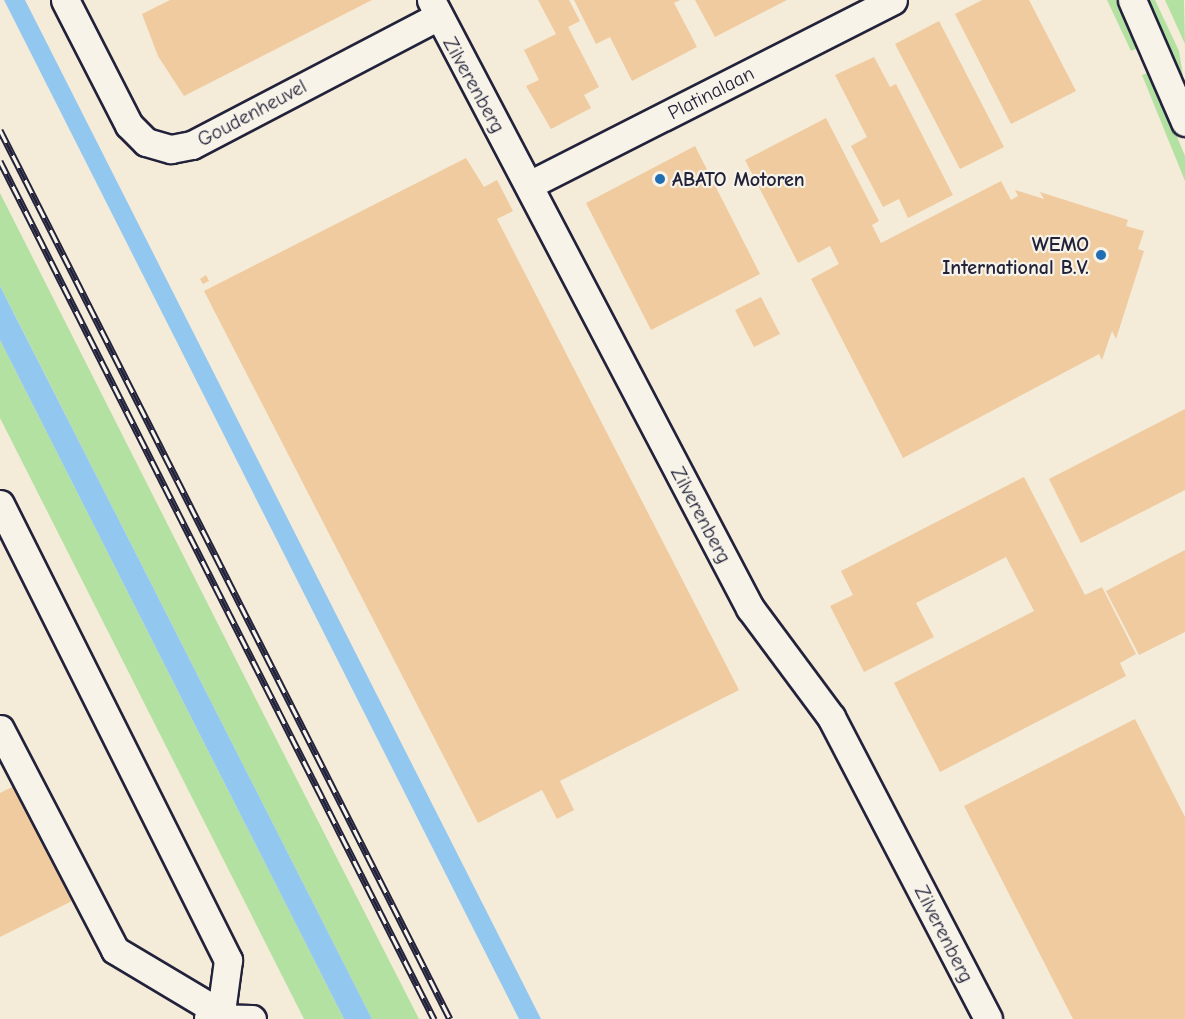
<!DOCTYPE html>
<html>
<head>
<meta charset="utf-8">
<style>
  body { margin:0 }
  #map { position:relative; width:1185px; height:1019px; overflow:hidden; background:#f5ebd9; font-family:"Comic Neue",sans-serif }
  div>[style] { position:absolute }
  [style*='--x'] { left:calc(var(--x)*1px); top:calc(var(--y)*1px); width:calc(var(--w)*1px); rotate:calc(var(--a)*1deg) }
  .green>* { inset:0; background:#b2e1a1 }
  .water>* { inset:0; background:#92c7f0 }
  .building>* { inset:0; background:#efcb9f }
  .roads { filter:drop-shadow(2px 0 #22223b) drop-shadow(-2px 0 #22223b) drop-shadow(0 2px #22223b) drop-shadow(0 -2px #22223b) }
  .minor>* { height:27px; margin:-13.5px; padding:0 13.5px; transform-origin:13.5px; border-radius:13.5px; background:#f7f3e8 }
  .rail>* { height:7px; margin-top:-3.5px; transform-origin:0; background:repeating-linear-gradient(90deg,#f7f3e8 0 14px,#22223b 0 28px); box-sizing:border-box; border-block:2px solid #22223b }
  .dots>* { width:16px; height:16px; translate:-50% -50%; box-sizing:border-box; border:3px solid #f7f3e8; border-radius:50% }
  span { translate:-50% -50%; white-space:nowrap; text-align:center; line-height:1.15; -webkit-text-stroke:4.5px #f7f3e8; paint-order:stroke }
  .street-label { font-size:20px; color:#22223b }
  .poi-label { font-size:20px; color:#22223b; font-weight:700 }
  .left { translate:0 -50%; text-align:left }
  .right { translate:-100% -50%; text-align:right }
</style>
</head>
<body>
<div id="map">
  <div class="green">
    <div style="clip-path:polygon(1107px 0,1117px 0,1140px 47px,1131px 51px)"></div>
    <div style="clip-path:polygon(1144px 0,1155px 0,1179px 51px,1185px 89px)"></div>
    <div style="clip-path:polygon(1165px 0,1184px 0,1185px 44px)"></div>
    <div style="clip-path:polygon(1150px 72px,1185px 156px,1185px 181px,1142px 75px)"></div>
    <div style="clip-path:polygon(0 193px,265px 717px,419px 1019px,372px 1019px,18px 321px,0 286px)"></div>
    <div style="clip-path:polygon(0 340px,344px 1019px,304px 1019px,0 418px)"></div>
  </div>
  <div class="water">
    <div style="clip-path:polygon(4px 0,25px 0,541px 1019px,519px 1019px)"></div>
    <div style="clip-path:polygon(0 286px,127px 536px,372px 1019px,344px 1019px,0 340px)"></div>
  </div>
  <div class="building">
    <div style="clip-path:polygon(170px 0,372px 0,184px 96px,158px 56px,142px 14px)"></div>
    <div style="clip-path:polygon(538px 0,569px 0,580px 21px,568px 27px,599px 87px,584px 95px,591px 108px,551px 129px,526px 86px,539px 80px,524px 50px,556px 34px)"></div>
    <div style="clip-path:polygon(574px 0,680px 0,674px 3px,697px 47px,632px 81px,610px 37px,596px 44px)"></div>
    <div style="clip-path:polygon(695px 0,787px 0,715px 37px)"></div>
    <div style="clip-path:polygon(982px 0,1029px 0,1076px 91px,1011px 124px,955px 14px)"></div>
    <div style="clip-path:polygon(939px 21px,1004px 147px,960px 169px,895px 44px)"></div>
    <div style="clip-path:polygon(874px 57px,890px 87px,896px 84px,953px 195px,908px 218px,899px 199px,883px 207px,851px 146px,867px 137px,835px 75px)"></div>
    <div style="clip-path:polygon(826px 118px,879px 221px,872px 225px,881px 243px,1001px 181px,1011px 200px,1018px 196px,1015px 190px,1044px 199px,1040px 192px,1128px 220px,1126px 226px,1144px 231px,1138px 249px,1144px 251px,1116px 339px,1112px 331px,1102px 360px,1099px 354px,903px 458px,811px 279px,839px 264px,830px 246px,798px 263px,745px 160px)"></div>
    <div style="clip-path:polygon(695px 146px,760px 274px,651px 330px,586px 203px)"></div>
    <div style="clip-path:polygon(466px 158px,484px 187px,497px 180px,513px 211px,497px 219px,739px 690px,560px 781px,574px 810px,557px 819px,542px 790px,478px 823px,204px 291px)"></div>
    <div style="clip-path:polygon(206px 275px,209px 281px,203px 284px,200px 279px)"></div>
    <div style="clip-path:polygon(761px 297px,780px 334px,754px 347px,735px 310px)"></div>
    <div style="clip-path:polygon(1185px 409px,1185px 490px,1081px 543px,1049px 479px)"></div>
    <div style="clip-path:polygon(1024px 477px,1085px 595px,1102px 587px,1136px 654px,1120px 663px,1126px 676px,940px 772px,894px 683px,1034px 611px,1006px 557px,916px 603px,934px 637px,864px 672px,830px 606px,853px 595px,841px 571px)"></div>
    <div style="clip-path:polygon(1185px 550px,1185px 632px,1139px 655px,1106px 591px)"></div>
    <div style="clip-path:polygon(1135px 719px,1185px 817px,1185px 1019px,1073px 1019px,964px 806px)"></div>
    <div style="clip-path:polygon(14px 786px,72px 901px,0 937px,0 793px)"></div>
  </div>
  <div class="roads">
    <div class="minor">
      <div style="--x:65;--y:0;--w:140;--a:62.9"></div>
      <div style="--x:129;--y:125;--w:24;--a:45"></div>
      <div style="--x:146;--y:142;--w:26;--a:16"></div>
      <div style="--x:171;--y:149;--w:21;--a:-11"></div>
      <div style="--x:192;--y:145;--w:276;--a:-27.6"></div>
      <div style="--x:431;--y:0;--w:687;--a:62.32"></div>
      <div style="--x:750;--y:608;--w:136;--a:53.4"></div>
      <div style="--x:831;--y:717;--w:340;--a:62.5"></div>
      <div style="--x:1132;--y:0;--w:133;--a:66.5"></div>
      <div style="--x:529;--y:185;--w:408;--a:-26.9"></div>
      <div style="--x:0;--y:504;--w:510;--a:63.43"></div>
      <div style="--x:228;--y:960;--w:60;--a:97.7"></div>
      <div style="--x:0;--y:729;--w:249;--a:62.5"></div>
      <div style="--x:115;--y:950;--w:127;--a:30.8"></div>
      <div style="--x:208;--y:1018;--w:44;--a:1.3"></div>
    </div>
  </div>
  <div class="rail">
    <div style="--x:0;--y:130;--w:996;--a:63.15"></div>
    <div style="--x:0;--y:161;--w:962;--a:63.17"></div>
  </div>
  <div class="dots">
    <div style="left:660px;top:179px;background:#1f6fb2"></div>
    <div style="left:1101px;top:255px;background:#1f6fb2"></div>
  </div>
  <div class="street-label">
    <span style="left:474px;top:85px;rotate:61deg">Zilverenberg</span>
    <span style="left:711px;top:93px;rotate:-27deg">Platinalaan</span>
    <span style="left:252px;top:113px;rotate:-28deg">Goudenheuvel</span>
    <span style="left:701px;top:515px;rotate:62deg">Zilverenberg</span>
    <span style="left:944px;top:934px;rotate:63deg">Zilverenberg</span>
  </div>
  <div class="poi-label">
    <span class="left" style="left:672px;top:179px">ABATO Motoren</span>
    <span class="right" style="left:1089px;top:256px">WEMO<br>International B.V.</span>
  </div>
</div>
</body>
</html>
